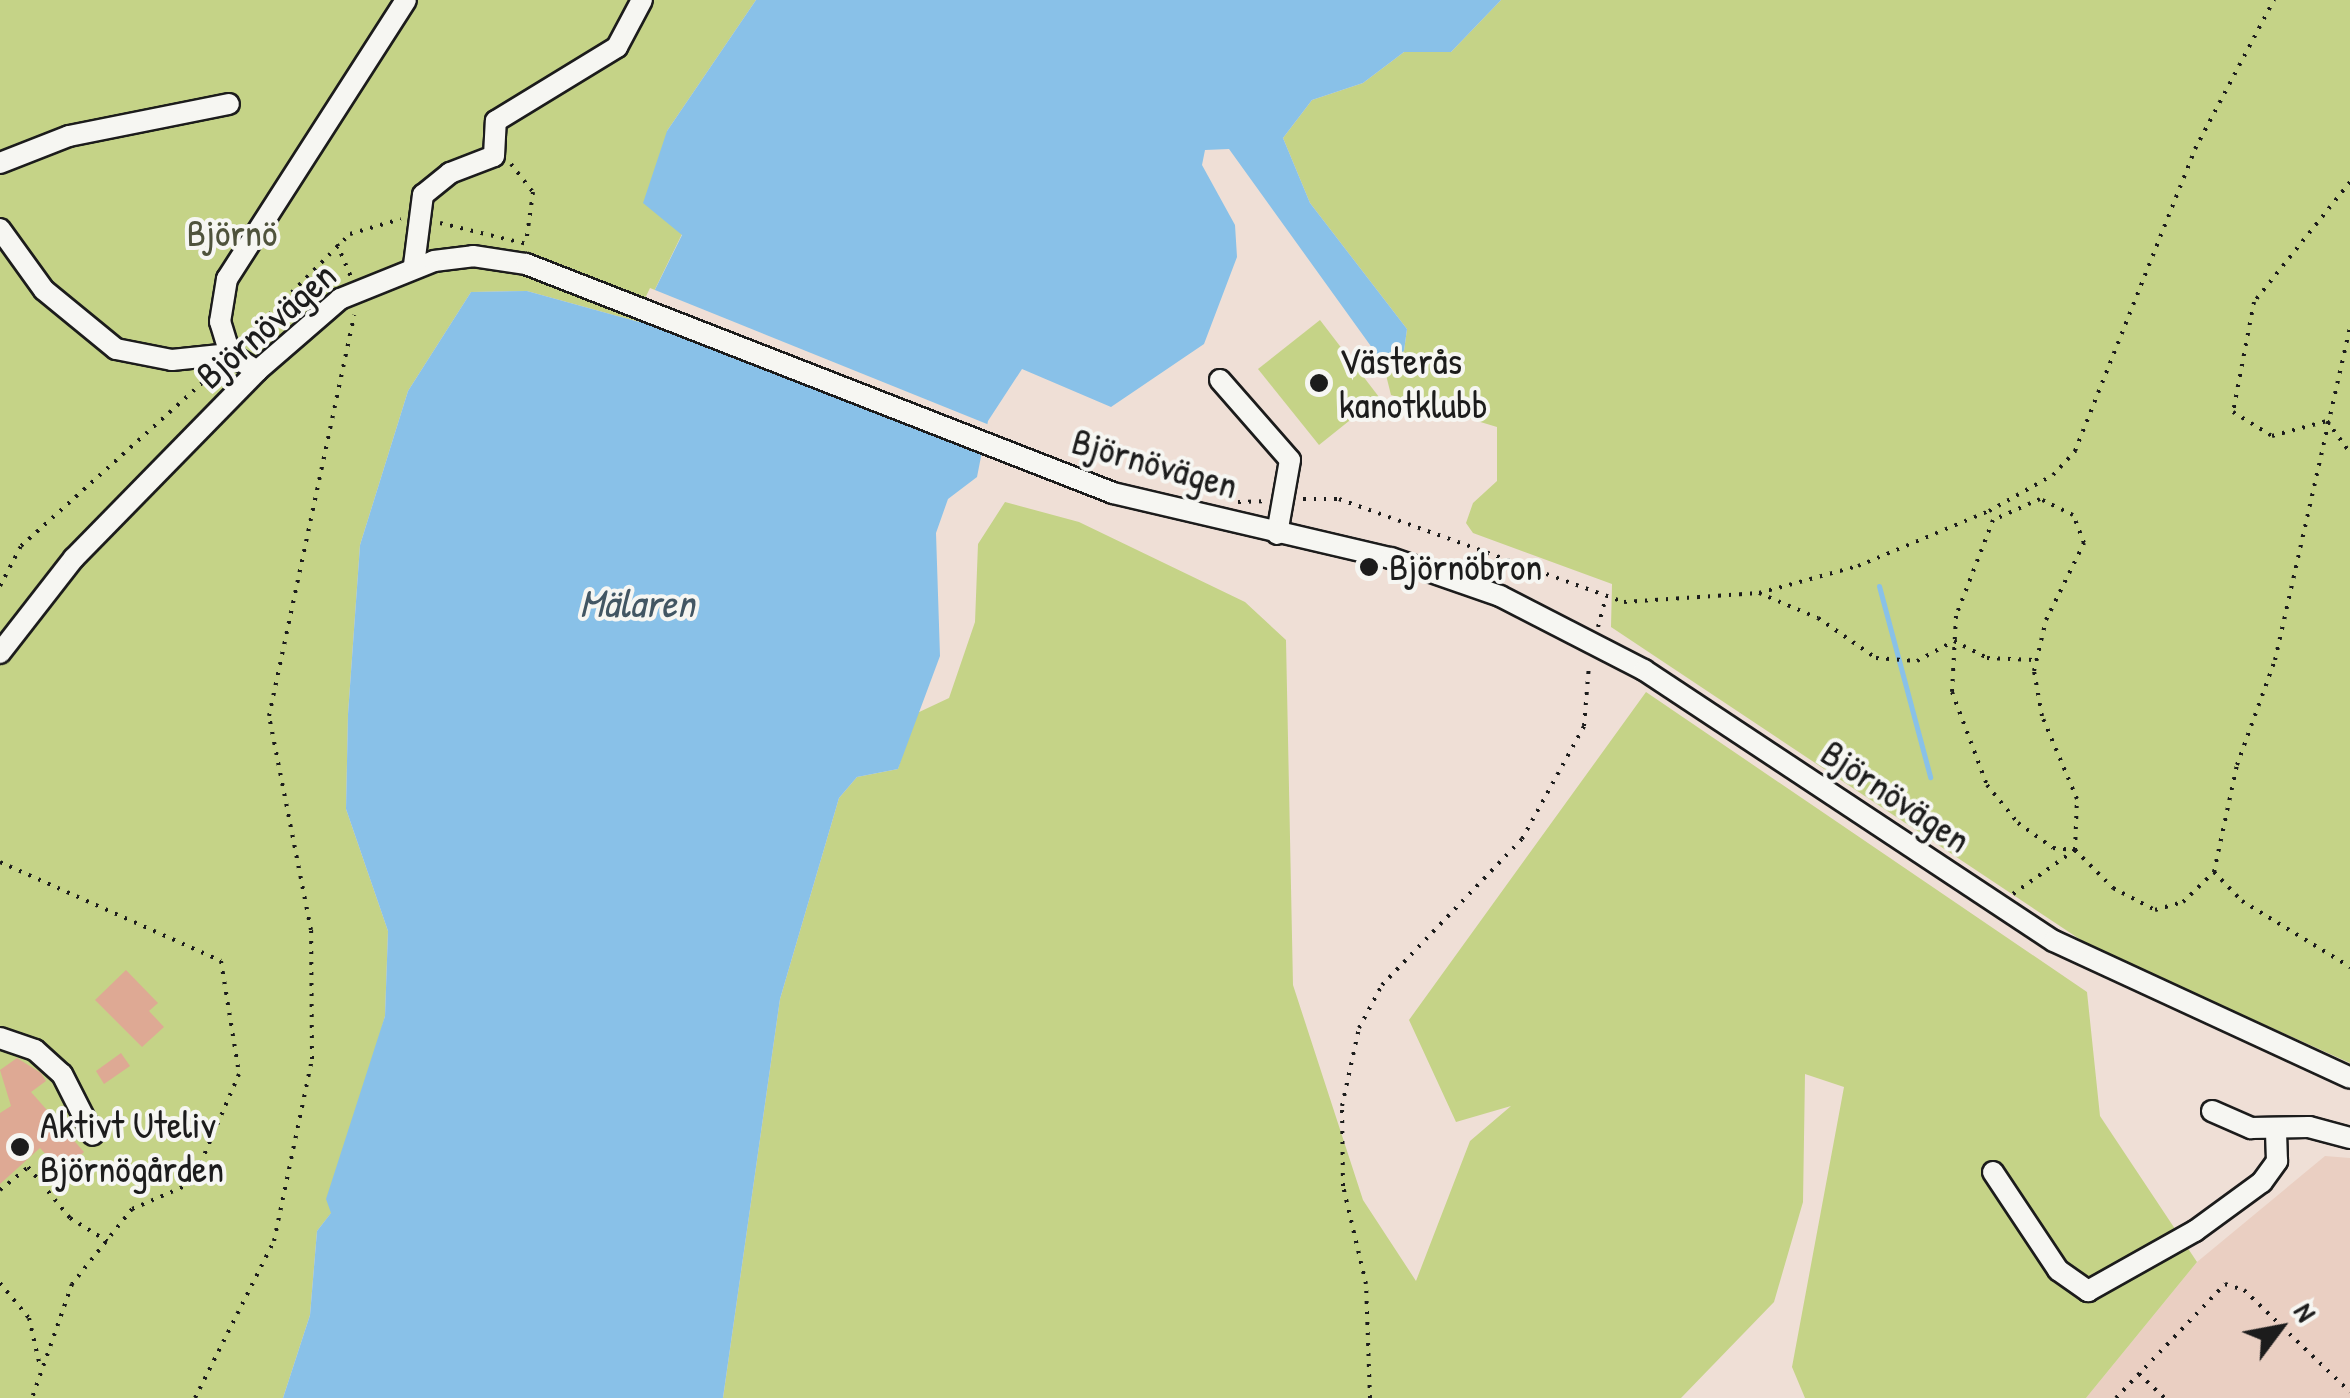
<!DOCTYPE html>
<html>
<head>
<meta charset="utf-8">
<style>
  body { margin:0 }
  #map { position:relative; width:2350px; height:1398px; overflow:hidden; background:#efdfd6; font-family:"Patrick Hand",sans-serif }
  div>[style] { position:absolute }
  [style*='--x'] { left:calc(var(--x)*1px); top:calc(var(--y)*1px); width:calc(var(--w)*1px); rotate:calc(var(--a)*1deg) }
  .built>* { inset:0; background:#eacfc2 }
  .green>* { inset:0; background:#c5d387 }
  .water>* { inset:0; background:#89c1e8 }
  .pier>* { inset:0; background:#efdfd6 }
  .stream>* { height:5px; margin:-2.5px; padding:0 2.5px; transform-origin:2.5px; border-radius:2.5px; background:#89c1e8 }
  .building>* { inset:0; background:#dea994 }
  .path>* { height:4px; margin-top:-2px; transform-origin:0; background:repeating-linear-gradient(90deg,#1c1c1c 0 2.5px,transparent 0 10.5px) }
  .roads { filter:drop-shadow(2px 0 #1c1c1c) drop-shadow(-2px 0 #1c1c1c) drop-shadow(0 2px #1c1c1c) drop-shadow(0 -2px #1c1c1c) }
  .minor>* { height:20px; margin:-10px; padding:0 10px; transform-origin:10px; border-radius:10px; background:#f6f6f2 }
  .dots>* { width:28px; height:28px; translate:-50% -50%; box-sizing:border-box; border:5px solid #f6f6f2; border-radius:50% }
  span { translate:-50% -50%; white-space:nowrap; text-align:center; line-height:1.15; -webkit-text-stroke:8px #f6f6f2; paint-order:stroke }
  .park-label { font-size:38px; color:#4f533c }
  .street-label { font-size:38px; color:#1c1c1c }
  .poi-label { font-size:38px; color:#1c1c1c }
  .left { translate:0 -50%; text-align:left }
  .water-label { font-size:40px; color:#425663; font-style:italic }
  .north { position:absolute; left:2230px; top:1278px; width:100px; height:100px; -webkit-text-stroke:8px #f6f6f2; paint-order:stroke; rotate:58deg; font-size:28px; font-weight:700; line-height:40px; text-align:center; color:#1c1c1c }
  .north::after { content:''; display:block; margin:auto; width:35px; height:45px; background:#1c1c1c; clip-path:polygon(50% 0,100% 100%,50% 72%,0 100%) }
</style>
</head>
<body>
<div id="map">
  <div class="built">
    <div style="clip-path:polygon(2325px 1156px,2350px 1158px,2350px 1398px,2086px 1398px,2197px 1262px)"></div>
  </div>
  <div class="green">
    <div style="clip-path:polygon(0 0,756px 0,667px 131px,682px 234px,639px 322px,527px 291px,471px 292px,408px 391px,360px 545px,348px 714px,346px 809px,388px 931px,385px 1016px,332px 1212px,317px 1231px,310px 1315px,283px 1398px,0 1398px)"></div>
    <div style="clip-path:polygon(1501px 0,2350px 0,2350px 1063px,2093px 948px,1611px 627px,1612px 584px,1473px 533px,1466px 523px,1473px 503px,1497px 481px,1497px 427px,1391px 395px,1383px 363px,1404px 351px,1407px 329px,1310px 203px,1283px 138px,1312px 100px,1363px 83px,1404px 52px,1451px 52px)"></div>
    <div style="clip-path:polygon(1320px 320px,1379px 397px,1319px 445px,1258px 369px)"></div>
    <div style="clip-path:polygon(1005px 502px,1079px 522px,1245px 602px,1286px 640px,1293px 985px,1363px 1200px,1416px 1281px,1470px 1141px,1511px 1106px,1456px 1122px,1409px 1020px,1646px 692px,2087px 992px,2100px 1116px,2197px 1262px,2086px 1398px,1805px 1398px,1792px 1367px,1844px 1087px,1805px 1074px,1803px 1202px,1774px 1302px,1681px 1398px,723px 1398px,780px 999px,839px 798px,857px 777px,898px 769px,915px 714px,949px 698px,975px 622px,978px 544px)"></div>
  </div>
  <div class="water">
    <div style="clip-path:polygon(756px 0,1501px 0,1451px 52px,1404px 52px,1363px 83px,1312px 100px,1283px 138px,1310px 203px,1407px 329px,1404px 351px,1383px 363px,1229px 149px,1205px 150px,1202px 165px,1235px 225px,1237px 257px,1204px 344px,1111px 407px,1022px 369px,988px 421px,977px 477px,948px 499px,936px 533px,940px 656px,898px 769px,857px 777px,839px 798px,780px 999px,723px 1398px,283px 1398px,310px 1315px,317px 1231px,331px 1213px,326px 1199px,385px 1016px,388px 931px,346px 809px,348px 714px,360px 545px,408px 391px,471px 292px,527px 291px,639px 322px,682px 235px,643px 203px,667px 131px)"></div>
  </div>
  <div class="pier">
    <div style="clip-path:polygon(650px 288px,992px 426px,986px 455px,638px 313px)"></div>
  </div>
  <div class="stream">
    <div style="--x:1879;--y:586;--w:198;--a:75"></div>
  </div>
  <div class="building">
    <div style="clip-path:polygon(126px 970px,158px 1003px,149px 1011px,164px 1027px,142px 1047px,95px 1000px)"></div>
    <div style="clip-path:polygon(121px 1053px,130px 1066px,104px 1084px,96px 1071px)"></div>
    <div style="clip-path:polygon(17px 1058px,41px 1073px,46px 1081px,31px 1092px,84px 1152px,62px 1173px,40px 1148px,0 1184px,0 1113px,11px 1106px,0 1070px)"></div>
  </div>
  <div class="path">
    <div style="--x:511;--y:164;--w:36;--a:52"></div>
    <div style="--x:533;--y:192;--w:51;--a:97.8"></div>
    <div style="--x:2350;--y:182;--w:154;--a:128.7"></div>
    <div style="--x:2254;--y:302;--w:112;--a:100.8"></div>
    <div style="--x:2233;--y:412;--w:46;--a:31.6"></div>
    <div style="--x:2272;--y:436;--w:57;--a:-15.3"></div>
    <div style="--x:2327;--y:421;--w:39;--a:54"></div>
    <div style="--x:440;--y:223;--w:89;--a:13.6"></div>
    <div style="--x:337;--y:244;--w:36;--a:67"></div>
    <div style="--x:247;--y:337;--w:146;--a:-45"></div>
    <div style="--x:350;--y:234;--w:53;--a:-16.4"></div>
    <div style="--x:1303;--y:499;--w:36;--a:0"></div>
    <div style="--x:1339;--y:499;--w:303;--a:19.9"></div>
    <div style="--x:1624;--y:602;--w:135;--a:-3.8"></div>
    <div style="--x:1759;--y:593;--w:103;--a:-15.3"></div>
    <div style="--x:1858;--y:566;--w:142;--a:-22.8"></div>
    <div style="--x:1989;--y:511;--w:73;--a:-29.4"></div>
    <div style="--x:2053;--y:475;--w:33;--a:-47"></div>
    <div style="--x:2075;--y:451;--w:325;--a:-68.3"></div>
    <div style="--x:2195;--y:149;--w:169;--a:-62.1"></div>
    <div style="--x:1238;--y:502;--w:25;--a:-2"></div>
    <div style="--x:0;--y:586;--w:45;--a:-62.3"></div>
    <div style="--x:21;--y:546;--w:253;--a:-42"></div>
    <div style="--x:1759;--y:593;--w:64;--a:23"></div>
    <div style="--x:1818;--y:618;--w:70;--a:34.6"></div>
    <div style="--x:1876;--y:658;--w:41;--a:4.2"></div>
    <div style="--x:1917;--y:661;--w:42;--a:-28.4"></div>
    <div style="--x:1954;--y:641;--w:37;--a:27"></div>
    <div style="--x:1987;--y:658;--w:50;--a:2.3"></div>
    <div style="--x:1598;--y:627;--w:30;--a:-75"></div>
    <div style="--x:0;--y:862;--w:242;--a:24.1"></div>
    <div style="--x:221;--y:961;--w:114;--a:80.9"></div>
    <div style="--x:239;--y:1074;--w:119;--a:113.3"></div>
    <div style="--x:192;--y:1183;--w:65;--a:156.6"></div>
    <div style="--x:132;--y:1209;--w:96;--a:128.7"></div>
    <div style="--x:72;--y:1284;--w:121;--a:109.3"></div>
    <div style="--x:2214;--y:872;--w:109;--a:-77.9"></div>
    <div style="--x:2237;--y:765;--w:112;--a:-70.1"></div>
    <div style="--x:2275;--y:660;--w:340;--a:-77.3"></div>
    <div style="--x:2013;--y:894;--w:76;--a:-35.4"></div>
    <div style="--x:2075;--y:850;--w:51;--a:-87.8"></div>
    <div style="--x:2077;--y:799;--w:90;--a:-112.9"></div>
    <div style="--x:2042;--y:716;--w:46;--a:-100.1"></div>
    <div style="--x:2034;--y:671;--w:52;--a:-76.8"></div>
    <div style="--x:2046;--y:620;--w:86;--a:-63.7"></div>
    <div style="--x:2084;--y:543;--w:30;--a:-111"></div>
    <div style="--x:2073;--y:515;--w:37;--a:-154"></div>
    <div style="--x:2040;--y:499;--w:51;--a:155.9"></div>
    <div style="--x:1993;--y:520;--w:103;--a:111.1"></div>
    <div style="--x:1956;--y:616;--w:76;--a:93"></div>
    <div style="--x:1952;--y:692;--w:99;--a:69.4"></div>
    <div style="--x:1987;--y:785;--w:49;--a:50.8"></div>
    <div style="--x:2018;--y:823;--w:43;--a:35.5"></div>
    <div style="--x:2053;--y:848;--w:22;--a:5"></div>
    <div style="--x:2075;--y:850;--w:54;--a:45"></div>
    <div style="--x:2113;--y:888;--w:47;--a:27.6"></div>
    <div style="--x:2155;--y:910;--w:29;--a:-16"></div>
    <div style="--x:2183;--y:902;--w:43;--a:-44.1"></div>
    <div style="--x:2214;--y:872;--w:40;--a:46"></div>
    <div style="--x:2242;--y:901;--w:127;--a:31.4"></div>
    <div style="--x:0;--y:1190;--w:36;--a:-39"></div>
    <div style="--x:28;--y:1167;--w:66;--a:50.5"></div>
    <div style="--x:70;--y:1218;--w:44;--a:31.9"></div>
    <div style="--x:0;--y:1283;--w:45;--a:50.4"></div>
    <div style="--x:29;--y:1318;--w:45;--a:77.2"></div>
    <div style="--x:2139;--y:1374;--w:35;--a:43"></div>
    <div style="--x:195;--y:1398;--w:176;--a:-63.3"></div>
    <div style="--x:274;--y:1241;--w:186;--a:-78.2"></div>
    <div style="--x:312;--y:1059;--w:129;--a:-90.4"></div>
    <div style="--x:311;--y:930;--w:218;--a:-101.1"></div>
    <div style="--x:269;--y:716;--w:410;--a:-78"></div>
    <div style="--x:1370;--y:1398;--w:114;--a:-92"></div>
    <div style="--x:1366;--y:1284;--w:101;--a:-103.2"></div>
    <div style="--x:1343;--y:1186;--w:80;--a:-90.7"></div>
    <div style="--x:1342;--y:1106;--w:80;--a:-77.7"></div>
    <div style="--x:1359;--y:1028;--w:49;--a:-61.9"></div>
    <div style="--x:1382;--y:985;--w:202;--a:-46.2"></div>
    <div style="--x:1522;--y:839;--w:129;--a:-61.2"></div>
    <div style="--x:1584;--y:726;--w:61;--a:-85.3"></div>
    <div style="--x:2116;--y:1398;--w:158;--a:-46.3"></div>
    <div style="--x:2225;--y:1284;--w:20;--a:18"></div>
    <div style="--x:2244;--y:1290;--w:147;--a:43.9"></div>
  </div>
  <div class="roads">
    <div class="minor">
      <div style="--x:0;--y:163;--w:74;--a:-21.4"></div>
      <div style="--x:69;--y:136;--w:163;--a:-11.3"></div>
      <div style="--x:0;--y:229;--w:75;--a:54.2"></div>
      <div style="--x:44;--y:290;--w:93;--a:39.3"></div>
      <div style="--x:116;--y:349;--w:57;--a:11.1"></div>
      <div style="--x:172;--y:360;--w:58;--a:-5.9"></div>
      <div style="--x:230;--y:354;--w:32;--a:32"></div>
      <div style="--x:414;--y:265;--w:71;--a:-82.7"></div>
      <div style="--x:423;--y:195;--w:35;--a:-39"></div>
      <div style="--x:450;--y:173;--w:47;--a:-21.1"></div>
      <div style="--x:494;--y:156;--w:35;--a:-87"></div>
      <div style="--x:496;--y:121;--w:142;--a:-31.4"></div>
      <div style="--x:617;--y:47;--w:53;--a:-62"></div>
      <div style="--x:230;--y:354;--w:34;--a:-107"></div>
      <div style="--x:220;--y:322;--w:44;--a:-80.8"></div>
      <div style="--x:227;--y:279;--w:331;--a:-57.3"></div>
      <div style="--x:1220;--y:380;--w:106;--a:48.8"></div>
      <div style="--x:1290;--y:460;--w:75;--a:100"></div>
      <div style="--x:0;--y:653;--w:120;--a:-52.1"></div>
      <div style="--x:74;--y:558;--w:262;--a:-45.6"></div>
      <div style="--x:257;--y:371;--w:110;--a:-40.9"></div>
      <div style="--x:340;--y:299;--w:101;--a:-22"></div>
      <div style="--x:434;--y:261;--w:39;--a:-7"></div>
      <div style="--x:473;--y:256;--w:54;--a:8.6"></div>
      <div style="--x:526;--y:264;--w:630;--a:21.31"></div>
      <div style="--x:1113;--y:493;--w:285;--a:13.2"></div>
      <div style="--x:1391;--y:558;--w:115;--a:19.2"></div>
      <div style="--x:1500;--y:596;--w:162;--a:27.2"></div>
      <div style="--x:1644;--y:670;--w:491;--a:33.5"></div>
      <div style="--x:2054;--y:941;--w:326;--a:24.8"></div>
      <div style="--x:0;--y:1038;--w:37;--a:19"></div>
      <div style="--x:35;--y:1050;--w:36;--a:42"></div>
      <div style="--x:62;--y:1074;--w:68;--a:63.1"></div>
      <div style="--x:2212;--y:1111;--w:43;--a:23.6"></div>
      <div style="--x:2251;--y:1128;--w:58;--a:-1"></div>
      <div style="--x:2309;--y:1127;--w:42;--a:15"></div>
      <div style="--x:1993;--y:1172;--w:118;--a:56.4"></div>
      <div style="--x:2058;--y:1270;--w:37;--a:35"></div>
      <div style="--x:2088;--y:1291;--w:123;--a:-29.3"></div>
      <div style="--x:2195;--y:1231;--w:83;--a:-36.2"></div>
      <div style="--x:2262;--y:1182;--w:26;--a:-54"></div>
      <div style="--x:2277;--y:1161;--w:29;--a:-92"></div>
    </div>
  </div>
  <div class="dots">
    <div style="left:1319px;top:383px;background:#1c1c1c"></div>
    <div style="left:1369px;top:567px;background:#1c1c1c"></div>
    <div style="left:20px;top:1147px;background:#1c1c1c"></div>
  </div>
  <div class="park-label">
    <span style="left:232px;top:233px">Björnö</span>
  </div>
  <div class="street-label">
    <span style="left:266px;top:325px;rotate:-41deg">Björnövägen</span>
    <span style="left:1155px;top:463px;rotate:16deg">Björnövägen</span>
    <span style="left:1896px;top:796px;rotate:34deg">Björnövägen</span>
  </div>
  <div class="poi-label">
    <span class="left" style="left:1339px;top:383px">Västerås<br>kanotklubb</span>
    <span class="left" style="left:1389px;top:567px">Björnöbron</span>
    <span class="left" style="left:40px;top:1147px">Aktivt Uteliv<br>Björnögården</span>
  </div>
  <div class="water-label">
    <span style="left:637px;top:602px">Mälaren</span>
  </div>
  <div class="north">N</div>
</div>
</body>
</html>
